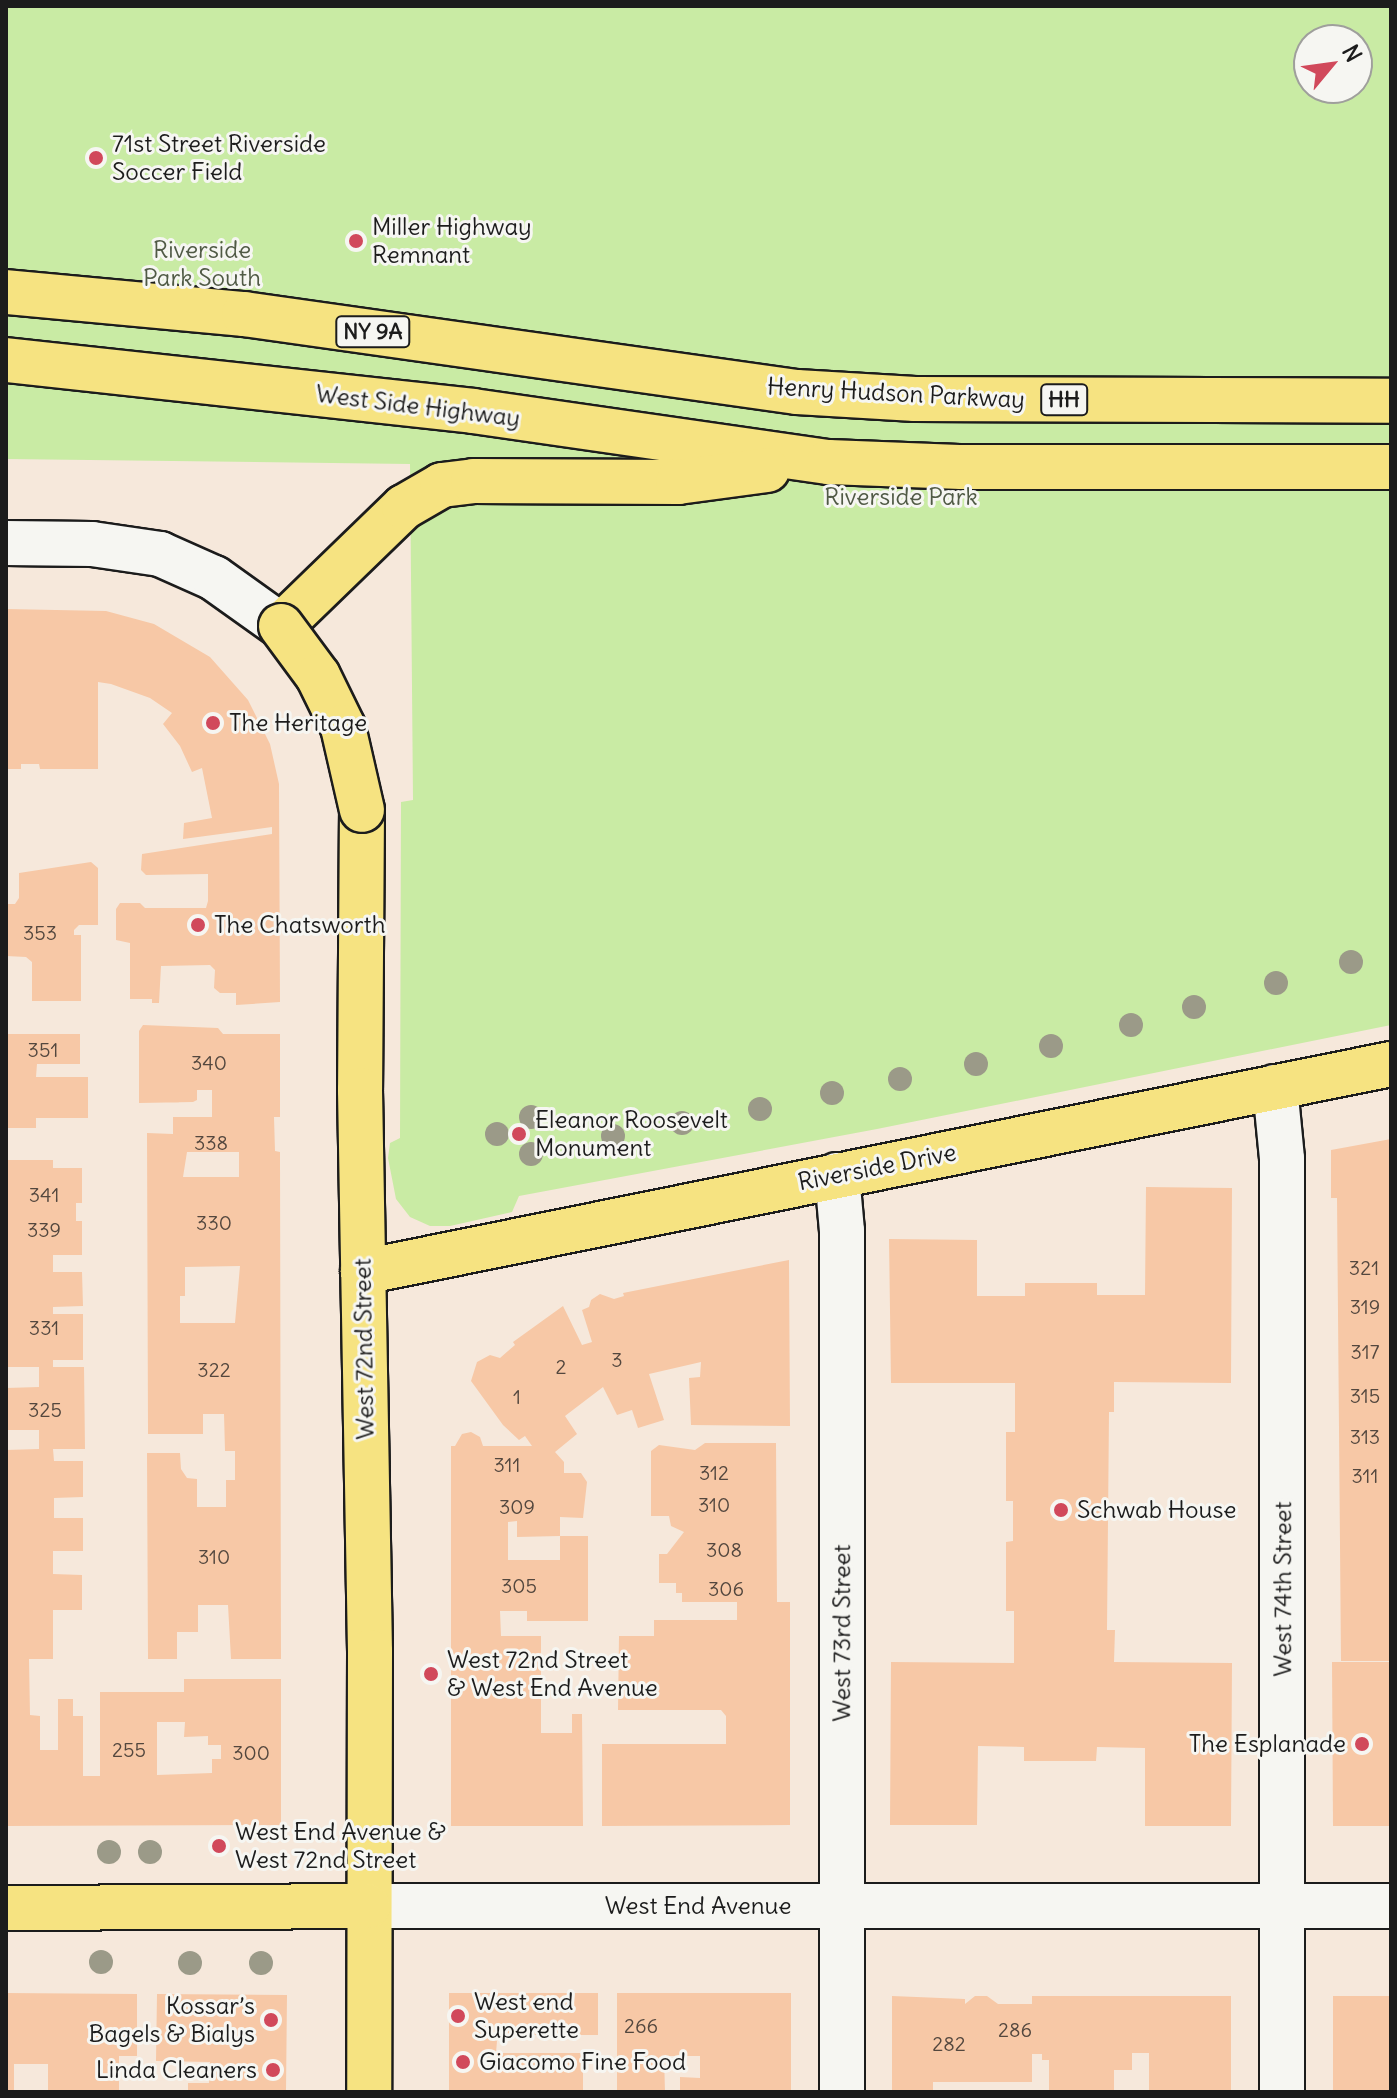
<!DOCTYPE html>
<html>
<head>
<meta charset="utf-8">
<style>
  body { margin:0 }
  #map { position:relative; width:1397px; height:2098px; overflow:hidden; background:#f6e8db; font-family:Delius,sans-serif }
  div>[style] { position:absolute }
  [style*='--x'] { left:calc(var(--x)*1px); top:calc(var(--y)*1px); width:calc(var(--w)*1px); rotate:calc(var(--a)*1deg) }
  .green>* { inset:0; background:#c9eba4 }
  .building>* { inset:0; background:#f7c8a6 }
  .roads { filter:drop-shadow(2px 0 #1c1c1c) drop-shadow(-2px 0 #1c1c1c) drop-shadow(0 2px #1c1c1c) drop-shadow(0 -2px #1c1c1c) }
  .minor>* { height:44px; margin:-22px; padding:0 22px; transform-origin:22px; border-radius:22px; background:#f6f6f2 }
  .major>* { height:44px; margin:-22px; padding:0 22px; transform-origin:22px; border-radius:22px; background:#f6e381 }
  .highway>* { height:44px; margin:-22px; padding:0 22px; transform-origin:22px; border-radius:22px; background:#f6e381 }
  .bridges { filter:drop-shadow(2px 0 #1c1c1c) drop-shadow(-2px 0 #1c1c1c) drop-shadow(0 2px #1c1c1c) drop-shadow(0 -2px #1c1c1c) }
  .major-bridge>* { height:44px; margin:-22px; padding:0 22px; transform-origin:22px; border-radius:22px; background:#f6e381 }
  .trees>* { width:24px; height:24px; margin:-12px; border-radius:50%; background:#9b9a88 }
  .dots>* { width:22px; height:22px; translate:-50% -50%; box-sizing:border-box; border:4px solid #f6f6f2; border-radius:50% }
  span { translate:-50% -50%; white-space:nowrap; text-align:center; line-height:1.15; -webkit-text-stroke:6px #f6f6f2; paint-order:stroke }
  .number-label { font-size:20px; color:#53473e }
  .number-label span { -webkit-text-stroke-width:0 }
  .shield-label span { padding:2px 6px; background:#f6f6f2; border:2px solid; border-radius:6px; -webkit-text-stroke-width:0 }
  .shield-label { font-size:22px; color:#1c1c1c; font-weight:700 }
  .poi-label { font-size:24px; color:#1c1c1c }
  .left { translate:0 -50%; text-align:left }
  .right { translate:-100% -50%; text-align:right }
  .park-label { font-size:24px; color:#505a45 }
  .street-label { font-size:24px; color:#1c1c1c }
  .frame { position:absolute; inset:0; border:8px solid #1c1c1c; pointer-events:none }
  .north { position:absolute; left:1293px; top:24px; width:80px; height:80px; box-sizing:border-box; background:#f6f6f2; border:2px solid #9f9f9c; border-radius:50%; rotate:61deg; font-size:22px; font-weight:700; line-height:32px; text-align:center; color:#1c1c1c }
  .north::after { content:''; display:block; margin:auto; width:28px; height:36px; background:#d1495b; clip-path:polygon(50% 0,100% 100%,50% 72%,0 100%) }
</style>
</head>
<body>
<div id="map">
  <div class="green">
    <div style="clip-path:polygon(evenodd,6px 6px,1391px 6px,1391px 1025px,877px 1129px,519px 1196px,512px 1212px,450px 1226px,430px 1226px,410px 1217px,396px 1199px,388px 1158px,390px 1143px,400px 1138px,401px 802px,413px 800px,410px 464px,6px 459px,6px 6px,1309px 40px,1357px 40px,1357px 88px,1309px 88px,1309px 40px)"></div>
  </div>
  <div class="building">
    <div style="clip-path:polygon(6px 609px,106px 611px,154px 624px,210px 657px,248px 700px,270px 744px,279px 784px,280px 1002px,236px 1005px,236px 993px,220px 993px,214px 988px,215px 970px,210px 965px,161px 966px,159px 1003px,152px 1003px,152px 999px,130px 999px,130px 943px,116px 940px,116px 909px,120px 903px,140px 903px,145px 908px,206px 908px,208px 901px,208px 874px,146px 875px,141px 870px,142px 854px,272px 834px,272px 827px,183px 839px,184px 823px,212px 818px,202px 768px,192px 772px,180px 746px,163px 724px,172px 713px,150px 698px,111px 684px,98px 682px,98px 769px,40px 769px,39px 764px,21px 764px,21px 769px,6px 769px)"></div>
    <div style="clip-path:polygon(91px 862px,98px 868px,98px 925px,79px 925px,74px 930px,74px 935px,81px 935px,81px 1001px,32px 1001px,32px 962px,26px 957px,6px 956px,6px 904px,15px 904px,19px 898px,19px 873px)"></div>
    <div style="clip-path:polygon(evenodd,143px 1025px,218px 1028px,223px 1034px,280px 1034px,280px 1117px,274px 1117px,275px 1151px,280px 1152px,281px 1659px,231px 1659px,228px 1605px,198px 1605px,198px 1632px,177px 1632px,177px 1659px,148px 1659px,147px 1453px,180px 1453px,181px 1469px,187px 1478px,197px 1479px,197px 1507px,226px 1507px,226px 1480px,235px 1480px,235px 1451px,225px 1451px,224px 1414px,203px 1414px,203px 1434px,148px 1434px,147px 1133px,173px 1134px,173px 1117px,212px 1117px,212px 1090px,197px 1090px,197px 1100px,193px 1102px,139px 1103px,139px 1031px,143px 1025px,187px 1152px,239px 1152px,239px 1177px,183px 1177px,187px 1152px,143px 1025px,240px 1266px,235px 1323px,180px 1323px,180px 1296px,185px 1296px,185px 1267px,240px 1266px)"></div>
    <div style="clip-path:polygon(6px 1034px,80px 1034px,80px 1064px,37px 1064px,36px 1077px,88px 1077px,88px 1118px,36px 1118px,36px 1128px,6px 1128px)"></div>
    <div style="clip-path:polygon(1391px 1139px,1391px 1661px,1341px 1661px,1337px 1198px,1331px 1198px,1331px 1150px)"></div>
    <div style="clip-path:polygon(evenodd,6px 1160px,53px 1160px,53px 1168px,82px 1168px,82px 1203px,76px 1203px,76px 1221px,82px 1221px,82px 1255px,53px 1255px,53px 1272px,82px 1272px,83px 1306px,53px 1307px,53px 1314px,83px 1314px,83px 1360px,53px 1360px,53px 1367px,84px 1367px,85px 1449px,53px 1449px,54px 1461px,83px 1461px,83px 1497px,54px 1498px,54px 1518px,83px 1518px,83px 1551px,53px 1551px,53px 1574px,82px 1575px,82px 1610px,53px 1610px,53px 1659px,29px 1659px,30px 1715px,40px 1716px,40px 1750px,58px 1750px,58px 1699px,73px 1699px,73px 1716px,83px 1716px,83px 1776px,100px 1776px,100px 1692px,184px 1692px,184px 1679px,281px 1679px,281px 1825px,6px 1826px,6px 1450px,39px 1449px,39px 1430px,6px 1430px,6px 1388px,39px 1387px,39px 1367px,6px 1367px,6px 1160px,157px 1722px,185px 1722px,184px 1737px,208px 1736px,208px 1745px,221px 1745px,221px 1759px,212px 1759px,212px 1773px,157px 1775px,157px 1722px)"></div>
    <div style="clip-path:polygon(1146px 1187px,1232px 1188px,1231px 1383px,1114px 1382px,1114px 1412px,1109px 1412px,1107px 1630px,1115px 1630px,1114px 1662px,1232px 1663px,1231px 1826px,1145px 1826px,1145px 1748px,1097px 1747px,1096px 1761px,1024px 1761px,1024px 1747px,978px 1746px,977px 1825px,890px 1825px,891px 1662px,1014px 1663px,1014px 1611px,1006px 1611px,1006px 1542px,1013px 1541px,1013px 1501px,1006px 1501px,1006px 1432px,1015px 1432px,1015px 1383px,891px 1383px,889px 1239px,977px 1240px,977px 1296px,1025px 1296px,1025px 1283px,1097px 1283px,1097px 1295px,1145px 1295px)"></div>
    <div style="clip-path:polygon(789px 1260px,790px 1426px,691px 1425px,689px 1378px,700px 1377px,701px 1362px,649px 1374px,664px 1420px,638px 1428px,632px 1410px,617px 1415px,603px 1387px,565px 1416px,577px 1434px,555px 1452px,564px 1462px,564px 1473px,581px 1473px,587px 1482px,583px 1518px,560px 1517px,560px 1536px,517px 1537px,517px 1521px,508px 1522px,508px 1560px,560px 1560px,560px 1536px,588px 1536px,588px 1621px,527px 1621px,527px 1611px,500px 1611px,501px 1636px,541px 1636px,541px 1733px,572px 1733px,572px 1714px,582px 1714px,583px 1826px,451px 1826px,451px 1446px,455px 1446px,462px 1434px,471px 1432px,480px 1437px,483px 1446px,532px 1446px,525px 1436px,519px 1440px,503px 1425px,471px 1381px,477px 1362px,490px 1355px,500px 1358px,515px 1345px,513px 1342px,563px 1306px,582px 1345px,592px 1342px,582px 1310px,589px 1307px,591px 1300px,600px 1294px,614px 1299px,624px 1296px,623px 1293px)"></div>
    <div style="clip-path:polygon(705px 1443px,776px 1443px,777px 1602px,790px 1602px,790px 1825px,602px 1826px,602px 1744px,726px 1744px,726px 1716px,721px 1710px,618px 1710px,619px 1636px,654px 1636px,654px 1620px,737px 1620px,737px 1602px,682px 1602px,682px 1593px,676px 1593px,676px 1583px,659px 1583px,659px 1554px,667px 1554px,684px 1532px,671px 1526px,669px 1516px,651px 1516px,651px 1451px,659px 1445px,695px 1450px)"></div>
    <div style="clip-path:polygon(1332px 1662px,1391px 1662px,1391px 1826px,1333px 1826px)"></div>
    <div style="clip-path:polygon(6px 1993px,137px 1994px,137px 2056px,119px 2056px,119px 2092px,48px 2092px,48px 2064px,14px 2064px,14px 2092px,6px 2092px)"></div>
    <div style="clip-path:polygon(449px 1993px,598px 1993px,598px 2035px,502px 2035px,502px 2041px,497px 2041px,496px 2053px,583px 2053px,583px 2092px,449px 2092px)"></div>
    <div style="clip-path:polygon(617px 1993px,791px 1993px,791px 2092px,680px 2092px,680px 2077px,700px 2078px,700px 2056px,664px 2056px,665px 2092px,617px 2092px)"></div>
    <div style="clip-path:polygon(157px 1994px,287px 1995px,286px 2092px,188px 2092px,188px 2083px,209px 2083px,210px 2062px,156px 2061px)"></div>
    <div style="clip-path:polygon(892px 1996px,965px 1999px,965px 2004px,975px 1996px,987px 1996px,998px 2004px,1032px 2004px,1032px 1996px,1231px 1996px,1231px 2092px,1149px 2092px,1149px 2053px,1132px 2053px,1132px 2070px,1114px 2070px,1114px 2092px,1049px 2092px,1049px 2060px,1042px 2060px,1042px 2054px,1032px 2054px,1032px 2082px,933px 2082px,933px 2092px,892px 2092px)"></div>
    <div style="clip-path:polygon(1333px 1996px,1391px 1996px,1391px 2092px,1333px 2092px)"></div>
  </div>
  <div class="roads">
    <div class="minor">
      <div style="--x:6;--y:543;--w:86;--a:0.7"></div>
      <div style="--x:92;--y:544;--w:69;--a:8.4"></div>
      <div style="--x:160;--y:554;--w:59;--a:24"></div>
      <div style="--x:214;--y:578;--w:82;--a:35.6"></div>
      <div style="--x:1275;--y:1087;--w:72;--a:84.4"></div>
      <div style="--x:1282;--y:1159;--w:933;--a:90"></div>
      <div style="--x:837;--y:1175;--w:56;--a:84.9"></div>
      <div style="--x:842;--y:1231;--w:861;--a:90"></div>
      <div style="--x:368;--y:1906;--w:1023;--a:0"></div>
    </div>
    <div class="major">
      <div style="--x:362;--y:810;--w:280;--a:90.4"></div>
      <div style="--x:360;--y:1090;--w:562;--a:88.98"></div>
      <div style="--x:370;--y:1652;--w:440;--a:90.1"></div>
      <div style="--x:363;--y:1272;--w:1049;--a:-11.44"></div>
      <div style="--x:6;--y:1908;--w:362;--a:-0.3"></div>
    </div>
    <div class="highway">
      <div style="--x:6;--y:292;--w:239;--a:5.3"></div>
      <div style="--x:244;--y:314;--w:558;--a:8.03"></div>
      <div style="--x:797;--y:392;--w:118;--a:3.4"></div>
      <div style="--x:915;--y:399;--w:476;--a:0.2"></div>
      <div style="--x:6;--y:360;--w:470;--a:6.2"></div>
      <div style="--x:473;--y:411;--w:360;--a:8.2"></div>
      <div style="--x:829;--y:462;--w:133;--a:2.2"></div>
      <div style="--x:962;--y:467;--w:429;--a:0"></div>
      <div style="--x:281;--y:626;--w:171;--a:-44.1"></div>
      <div style="--x:404;--y:507;--w:44;--a:-30.1"></div>
      <div style="--x:442;--y:485;--w:31;--a:-7"></div>
      <div style="--x:473;--y:481;--w:205;--a:0.3"></div>
      <div style="--x:678;--y:482;--w:90;--a:-7.7"></div>
    </div>
  </div>
  <div class="bridges">
    <div class="major-bridge">
      <div style="--x:281;--y:626;--w:62;--a:53.5"></div>
      <div style="--x:318;--y:676;--w:57;--a:63.9"></div>
      <div style="--x:343;--y:727;--w:85;--a:77.1"></div>
    </div>
  </div>
  <div class="trees">
    <div style="left:1351px;top:962px"></div>
    <div style="left:1276px;top:983px"></div>
    <div style="left:1194px;top:1007px"></div>
    <div style="left:1131px;top:1025px"></div>
    <div style="left:1051px;top:1046px"></div>
    <div style="left:976px;top:1064px"></div>
    <div style="left:900px;top:1079px"></div>
    <div style="left:832px;top:1093px"></div>
    <div style="left:760px;top:1109px"></div>
    <div style="left:531px;top:1117px"></div>
    <div style="left:682px;top:1123px"></div>
    <div style="left:497px;top:1134px"></div>
    <div style="left:613px;top:1136px"></div>
    <div style="left:531px;top:1154px"></div>
    <div style="left:109px;top:1852px"></div>
    <div style="left:150px;top:1852px"></div>
    <div style="left:101px;top:1962px"></div>
    <div style="left:190px;top:1963px"></div>
    <div style="left:261px;top:1963px"></div>
  </div>
  <div class="dots">
    <div style="left:96px;top:158px;background:#d1495b"></div>
    <div style="left:356px;top:241px;background:#d1495b"></div>
    <div style="left:213px;top:723px;background:#d1495b"></div>
    <div style="left:198px;top:925px;background:#d1495b"></div>
    <div style="left:519px;top:1134px;background:#d1495b"></div>
    <div style="left:1061px;top:1510px;background:#d1495b"></div>
    <div style="left:431px;top:1674px;background:#d1495b"></div>
    <div style="left:1362px;top:1744px;background:#d1495b"></div>
    <div style="left:219px;top:1846px;background:#d1495b"></div>
    <div style="left:458px;top:2016px;background:#d1495b"></div>
    <div style="left:271px;top:2020px;background:#d1495b"></div>
    <div style="left:463px;top:2062px;background:#d1495b"></div>
    <div style="left:273px;top:2070px;background:#d1495b"></div>
  </div>
  <div class="number-label">
    <span style="left:40px;top:932px">353</span>
    <span style="left:43px;top:1049px">351</span>
    <span style="left:209px;top:1062px">340</span>
    <span style="left:211px;top:1142px">338</span>
    <span style="left:44px;top:1194px">341</span>
    <span style="left:214px;top:1222px">330</span>
    <span style="left:44px;top:1229px">339</span>
    <span style="left:1364px;top:1267px">321</span>
    <span style="left:1365px;top:1306px">319</span>
    <span style="left:44px;top:1327px">331</span>
    <span style="left:1365px;top:1351px">317</span>
    <span style="left:617px;top:1359px">3</span>
    <span style="left:561px;top:1366px">2</span>
    <span style="left:214px;top:1369px">322</span>
    <span style="left:1365px;top:1395px">315</span>
    <span style="left:517px;top:1396px">1</span>
    <span style="left:45px;top:1409px">325</span>
    <span style="left:1365px;top:1436px">313</span>
    <span style="left:507px;top:1464px">311</span>
    <span style="left:714px;top:1472px">312</span>
    <span style="left:1365px;top:1475px">311</span>
    <span style="left:714px;top:1504px">310</span>
    <span style="left:517px;top:1506px">309</span>
    <span style="left:724px;top:1549px">308</span>
    <span style="left:214px;top:1556px">310</span>
    <span style="left:519px;top:1585px">305</span>
    <span style="left:726px;top:1588px">306</span>
    <span style="left:129px;top:1749px">255</span>
    <span style="left:251px;top:1752px">300</span>
    <span style="left:641px;top:2025px">266</span>
    <span style="left:1015px;top:2029px">286</span>
    <span style="left:949px;top:2043px">282</span>
  </div>
  <div class="shield-label">
    <span style="left:373px;top:332px">NY 9A</span>
    <span style="left:1064px;top:400px">HH</span>
  </div>
  <div class="poi-label">
    <span class="left" style="left:112px;top:158px">71st Street Riverside<br>Soccer Field</span>
    <span class="left" style="left:372px;top:241px">Miller Highway<br>Remnant</span>
    <span class="left" style="left:229px;top:723px">The Heritage</span>
    <span class="left" style="left:214px;top:925px">The Chatsworth</span>
    <span class="left" style="left:535px;top:1134px">Eleanor Roosevelt<br>Monument</span>
    <span class="left" style="left:1077px;top:1510px">Schwab House</span>
    <span class="left" style="left:447px;top:1674px">West 72nd Street<br>&amp; West End Avenue</span>
    <span class="right" style="left:1346px;top:1744px">The Esplanade</span>
    <span class="left" style="left:235px;top:1846px">West End Avenue &amp;<br>West 72nd Street</span>
    <span class="left" style="left:474px;top:2016px">West end<br>Superette</span>
    <span class="right" style="left:255px;top:2020px">Kossar’s<br>Bagels &amp; Bialys</span>
    <span class="left" style="left:479px;top:2062px">Giacomo Fine Food</span>
    <span class="right" style="left:257px;top:2070px">Linda Cleaners</span>
  </div>
  <div class="park-label">
    <span style="left:202px;top:264px">Riverside<br>Park South</span>
    <span style="left:901px;top:497px">Riverside Park</span>
  </div>
  <div class="street-label">
    <span style="left:896px;top:393px;rotate:3deg">Henry Hudson Parkway</span>
    <span style="left:418px;top:406px;rotate:7deg">West Side Highway</span>
    <span style="left:877px;top:1167px;rotate:-11deg">Riverside Drive</span>
    <span style="left:364px;top:1349px;rotate:-91deg">West 72nd Street</span>
    <span style="left:1283px;top:1589px;rotate:-90deg">West 74th Street</span>
    <span style="left:842px;top:1633px;rotate:-90deg">West 73rd Street</span>
    <span style="left:698px;top:1906px">West End Avenue</span>
  </div>
  <div class="frame"></div>
  <div class="north">N</div>
</div>
</body>
</html>
